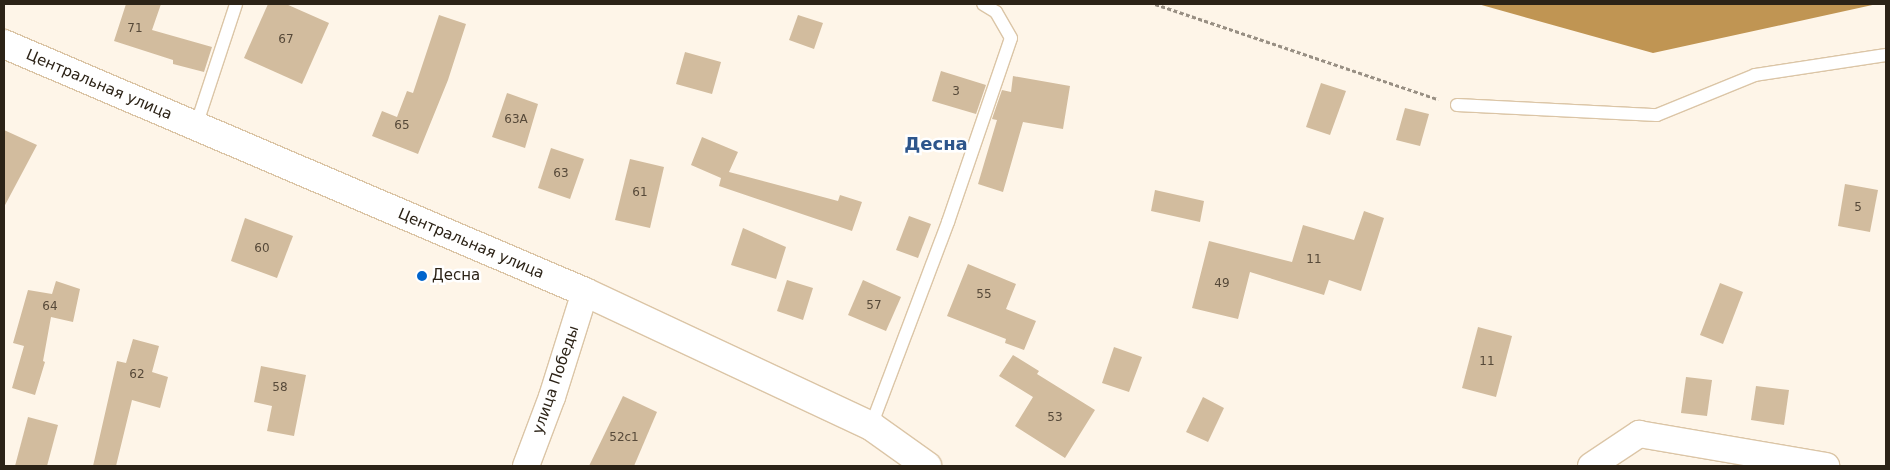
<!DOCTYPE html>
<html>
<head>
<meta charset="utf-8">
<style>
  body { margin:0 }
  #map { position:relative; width:1890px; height:470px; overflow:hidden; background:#fef5e8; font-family:"DejaVu Sans",sans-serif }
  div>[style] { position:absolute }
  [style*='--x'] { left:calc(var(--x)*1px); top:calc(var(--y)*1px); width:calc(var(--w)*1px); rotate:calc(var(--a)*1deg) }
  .water>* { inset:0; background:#c09553 }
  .building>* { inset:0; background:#d2bc9e }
  .path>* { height:3px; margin-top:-1.5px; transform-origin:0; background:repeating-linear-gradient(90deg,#988f83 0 4px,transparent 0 6.5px) }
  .roads { filter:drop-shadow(1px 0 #dbc5a6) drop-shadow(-1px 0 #dbc5a6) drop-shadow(0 1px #dbc5a6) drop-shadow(0 -1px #dbc5a6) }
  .service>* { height:12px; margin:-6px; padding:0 6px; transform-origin:6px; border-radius:6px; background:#fff }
  .minor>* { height:26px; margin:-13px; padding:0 13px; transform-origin:13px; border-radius:13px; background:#fff }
  .tertiary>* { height:28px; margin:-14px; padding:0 14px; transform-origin:14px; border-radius:14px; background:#fff }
  .dots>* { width:14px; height:14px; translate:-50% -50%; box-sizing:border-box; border:2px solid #fff; border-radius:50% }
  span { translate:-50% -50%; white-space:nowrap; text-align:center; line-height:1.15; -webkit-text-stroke:5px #fff; paint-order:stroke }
  .number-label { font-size:12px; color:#564939 }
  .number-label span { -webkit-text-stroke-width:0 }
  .street-label { font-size:15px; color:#2c2317 }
  .poi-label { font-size:15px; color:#2c2317 }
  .left { translate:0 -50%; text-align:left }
  .quarter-label { font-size:18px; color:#2d558b; font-weight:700 }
  .frame { position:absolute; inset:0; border:5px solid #2c2317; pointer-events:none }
</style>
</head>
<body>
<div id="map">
  <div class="water">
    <div style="clip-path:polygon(1478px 4px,1877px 4px,1653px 53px)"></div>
  </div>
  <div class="building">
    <div style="clip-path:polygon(126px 4px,161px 4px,152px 30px,212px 47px,204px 72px,173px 64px,173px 60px,114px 41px)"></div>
    <div style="clip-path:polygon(268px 4px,286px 4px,329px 23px,302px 84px,244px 58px)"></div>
    <div style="clip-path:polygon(439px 15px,466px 24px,448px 80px,418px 154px,372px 136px,382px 111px,397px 117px,407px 91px,413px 93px)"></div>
    <div style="clip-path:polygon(798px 15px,823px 23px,814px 49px,789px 40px)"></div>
    <div style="clip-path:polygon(685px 52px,721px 62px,712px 94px,676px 84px)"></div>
    <div style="clip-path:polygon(941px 71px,986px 85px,976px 114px,932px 101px)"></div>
    <div style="clip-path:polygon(1013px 76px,1070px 86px,1063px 129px,1023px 122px,1003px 192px,978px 184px,997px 120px,992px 119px,1002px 90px,1011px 92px)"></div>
    <div style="clip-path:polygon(1321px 83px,1346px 91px,1330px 135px,1306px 127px)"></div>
    <div style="clip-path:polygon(507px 93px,538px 104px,525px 148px,492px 137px)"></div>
    <div style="clip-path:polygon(1405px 108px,1429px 114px,1420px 146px,1396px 140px)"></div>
    <div style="clip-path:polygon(4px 130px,37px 145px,4px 207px)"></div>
    <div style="clip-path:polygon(702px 137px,738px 152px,729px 172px,838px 201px,840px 195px,862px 202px,852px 231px,719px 186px,721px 178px,691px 165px)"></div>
    <div style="clip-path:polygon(551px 148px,584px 159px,570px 199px,538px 188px)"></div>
    <div style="clip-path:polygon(630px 159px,664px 167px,650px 228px,615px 220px)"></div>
    <div style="clip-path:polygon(1845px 184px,1878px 190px,1870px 232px,1838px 226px)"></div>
    <div style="clip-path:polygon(1155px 190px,1204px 201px,1200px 222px,1151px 211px)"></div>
    <div style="clip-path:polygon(1364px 211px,1384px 218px,1361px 291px,1329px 280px,1324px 295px,1250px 272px,1238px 319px,1192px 308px,1209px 241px,1292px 262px,1303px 225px,1354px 240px)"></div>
    <div style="clip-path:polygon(909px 216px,931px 224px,918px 258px,896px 250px)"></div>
    <div style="clip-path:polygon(245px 218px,293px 236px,277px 278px,231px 261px)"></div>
    <div style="clip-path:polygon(743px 228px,786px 247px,776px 279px,731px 265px)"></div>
    <div style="clip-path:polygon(968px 264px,1016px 284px,1006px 309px,1036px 321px,1024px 350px,1005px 343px,1006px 339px,947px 316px)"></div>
    <div style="clip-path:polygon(787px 280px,813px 288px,803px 320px,777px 311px)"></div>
    <div style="clip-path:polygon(863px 280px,901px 297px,886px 331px,848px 315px)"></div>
    <div style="clip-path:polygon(56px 281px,80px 289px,73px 322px,51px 317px,43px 361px,45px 362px,35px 395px,12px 388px,24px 346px,13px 343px,28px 290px,52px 294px)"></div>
    <div style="clip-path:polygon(1720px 283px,1743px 292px,1723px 344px,1700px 335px)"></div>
    <div style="clip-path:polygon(1478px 327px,1512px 336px,1496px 397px,1462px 388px)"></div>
    <div style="clip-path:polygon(133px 339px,159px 346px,152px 372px,168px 377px,160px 408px,132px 400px,116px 466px,93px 466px,117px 361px,126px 363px)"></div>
    <div style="clip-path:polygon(1114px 347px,1142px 357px,1129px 392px,1102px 383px)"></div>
    <div style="clip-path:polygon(1013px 355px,1039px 371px,1037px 374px,1095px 410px,1065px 458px,1015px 426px,1033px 397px,999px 376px)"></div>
    <div style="clip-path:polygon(261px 366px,306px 375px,294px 436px,267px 431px,272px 406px,254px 402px)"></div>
    <div style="clip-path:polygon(1686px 377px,1712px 380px,1707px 416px,1681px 413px)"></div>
    <div style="clip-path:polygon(1756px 386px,1789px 390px,1784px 425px,1751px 420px)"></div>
    <div style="clip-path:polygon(623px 396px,657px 412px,634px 466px,589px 466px)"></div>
    <div style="clip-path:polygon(1203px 397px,1224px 408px,1208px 442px,1186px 432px)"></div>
    <div style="clip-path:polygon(28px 417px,58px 425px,47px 466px,15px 466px)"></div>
  </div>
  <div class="path">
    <div style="--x:1155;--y:4;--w:299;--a:18.6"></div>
  </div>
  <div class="roads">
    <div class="service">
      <div style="--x:1457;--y:105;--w:200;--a:2.9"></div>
      <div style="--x:1657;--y:115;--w:106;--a:-22.2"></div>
      <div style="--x:1755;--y:75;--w:133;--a:-8.7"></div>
      <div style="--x:196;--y:126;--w:128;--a:-71.8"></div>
      <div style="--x:871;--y:426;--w:218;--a:-69.3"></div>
      <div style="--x:948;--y:222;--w:194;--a:-71.1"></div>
      <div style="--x:1011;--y:38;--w:30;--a:-120"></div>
      <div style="--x:996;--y:12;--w:15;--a:-148"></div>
    </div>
    <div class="minor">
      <div style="--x:526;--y:466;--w:74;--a:-69.4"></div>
      <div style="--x:552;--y:397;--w:110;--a:-72.6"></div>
      <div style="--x:1591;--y:466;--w:58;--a:-33.7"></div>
      <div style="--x:1639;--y:434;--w:190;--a:9.7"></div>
    </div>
    <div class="tertiary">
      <div style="--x:4;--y:44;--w:632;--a:23.12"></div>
      <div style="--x:585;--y:292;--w:316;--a:25.1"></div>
      <div style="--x:871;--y:426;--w:69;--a:35.5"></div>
    </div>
  </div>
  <div class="dots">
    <div style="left:422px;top:276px;background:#0064cc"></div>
  </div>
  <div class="number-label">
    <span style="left:135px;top:29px">71</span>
    <span style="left:286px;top:40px">67</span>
    <span style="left:956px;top:92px">3</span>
    <span style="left:516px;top:120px">63А</span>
    <span style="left:402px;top:126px">65</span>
    <span style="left:561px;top:174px">63</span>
    <span style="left:640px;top:193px">61</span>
    <span style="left:1858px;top:208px">5</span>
    <span style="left:262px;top:249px">60</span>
    <span style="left:1314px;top:260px">11</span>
    <span style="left:1222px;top:284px">49</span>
    <span style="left:984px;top:295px">55</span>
    <span style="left:874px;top:306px">57</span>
    <span style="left:50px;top:307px">64</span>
    <span style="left:1487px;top:362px">11</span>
    <span style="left:137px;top:375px">62</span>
    <span style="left:280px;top:388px">58</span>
    <span style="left:1055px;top:418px">53</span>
    <span style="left:624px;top:438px">52с1</span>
  </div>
  <div class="street-label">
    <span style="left:99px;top:85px;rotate:23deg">Центральная улица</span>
    <span style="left:471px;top:244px;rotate:23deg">Центральная улица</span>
    <span style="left:556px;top:380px;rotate:-71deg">улица Победы</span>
  </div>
  <div class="poi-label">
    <span class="left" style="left:432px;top:276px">Десна</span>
  </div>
  <div class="quarter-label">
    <span style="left:936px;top:144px">Десна</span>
  </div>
  <div class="frame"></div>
</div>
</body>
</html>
